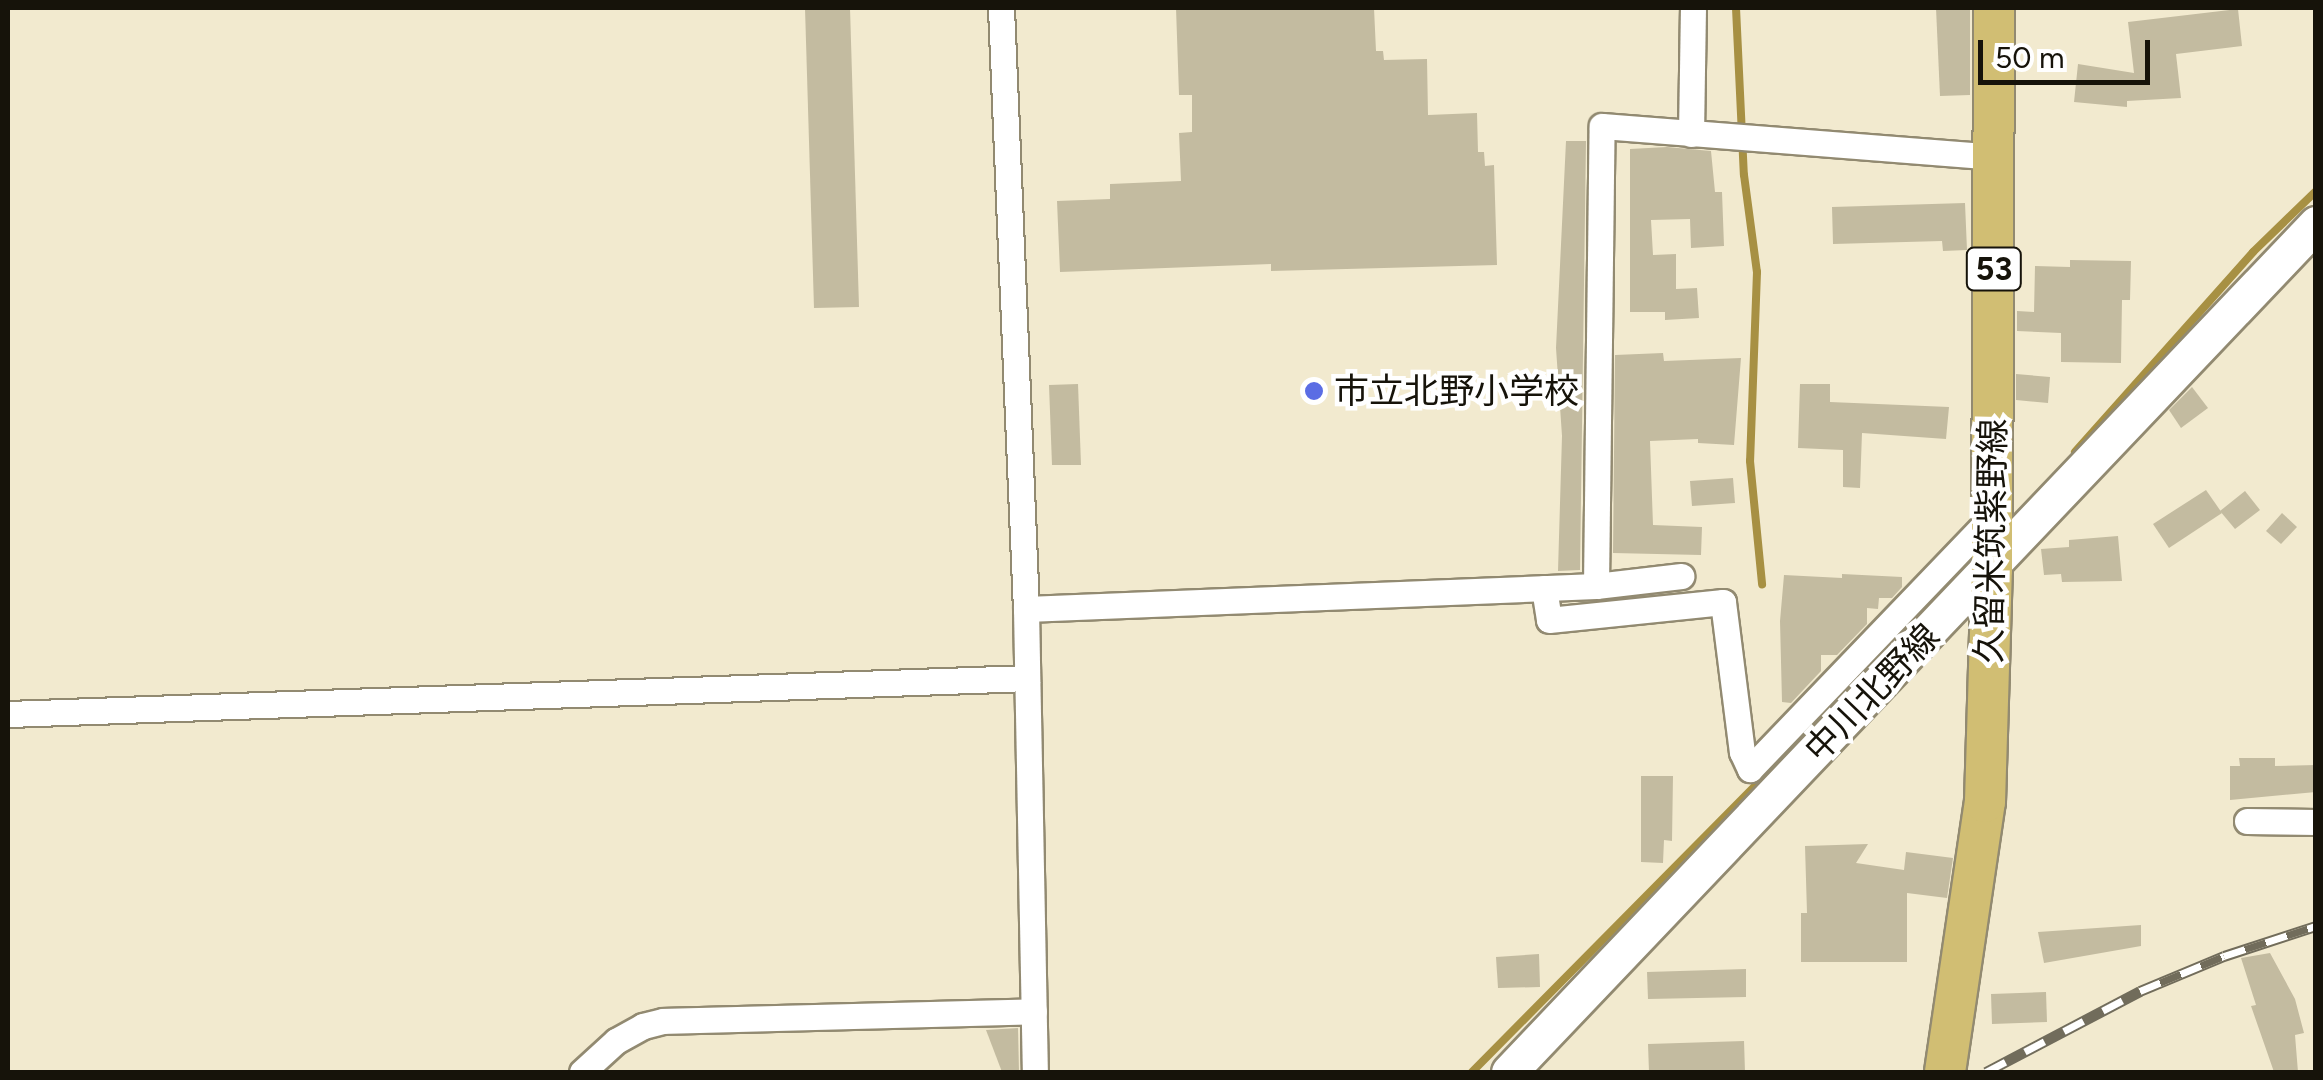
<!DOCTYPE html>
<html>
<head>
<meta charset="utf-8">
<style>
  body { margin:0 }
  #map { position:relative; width:2323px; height:1080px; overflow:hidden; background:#f2eacf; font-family:Figtree,"Noto Sans JP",sans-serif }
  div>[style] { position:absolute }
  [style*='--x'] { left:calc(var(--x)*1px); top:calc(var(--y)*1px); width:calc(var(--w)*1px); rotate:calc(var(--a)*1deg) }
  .stream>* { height:8px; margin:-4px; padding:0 4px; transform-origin:4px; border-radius:4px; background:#a79043 }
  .building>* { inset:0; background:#c3bba0 }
  .roads { filter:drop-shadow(2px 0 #928a71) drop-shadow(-2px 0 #928a71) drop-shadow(0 2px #928a71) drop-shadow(0 -2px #928a71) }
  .minor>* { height:25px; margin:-12.5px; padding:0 12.5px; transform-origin:12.5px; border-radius:12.5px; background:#fff }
  .secondary>* { height:35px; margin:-17.5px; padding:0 17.5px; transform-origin:17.5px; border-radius:17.5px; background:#fff }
  .primary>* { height:40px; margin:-20px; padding:0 20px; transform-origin:20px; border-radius:20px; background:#d1be73 }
  .rail>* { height:11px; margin-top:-5.5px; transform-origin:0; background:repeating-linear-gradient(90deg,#fff 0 22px,#716c5b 0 44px); box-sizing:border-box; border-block:2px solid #716c5b }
  .dots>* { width:28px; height:28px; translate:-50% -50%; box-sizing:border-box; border:5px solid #fff; border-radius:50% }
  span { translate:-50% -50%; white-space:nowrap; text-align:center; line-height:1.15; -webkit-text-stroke:9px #fff; paint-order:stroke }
  .shield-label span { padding:2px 8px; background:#fff; border:2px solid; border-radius:8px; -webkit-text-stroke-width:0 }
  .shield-label { font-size:32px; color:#16130a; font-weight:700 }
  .poi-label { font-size:35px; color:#16130a }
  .left { translate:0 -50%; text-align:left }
  .street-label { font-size:35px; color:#16130a }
  .frame { position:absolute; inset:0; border:10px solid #16130a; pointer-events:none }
  .scale { position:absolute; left:1978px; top:40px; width:172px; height:45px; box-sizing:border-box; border:5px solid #16130a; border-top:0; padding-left:12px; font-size:30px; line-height:35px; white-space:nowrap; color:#16130a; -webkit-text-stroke:8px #fff; paint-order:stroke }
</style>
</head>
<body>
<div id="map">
  <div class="stream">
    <div style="--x:1736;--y:8;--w:167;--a:87.3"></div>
    <div style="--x:1744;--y:175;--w:98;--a:82.4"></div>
    <div style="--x:1757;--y:272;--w:189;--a:92.1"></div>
    <div style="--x:1750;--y:461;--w:124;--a:84.4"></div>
    <div style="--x:2075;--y:452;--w:268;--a:-48.3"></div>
    <div style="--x:2253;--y:252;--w:88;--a:-44.1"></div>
    <div style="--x:1472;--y:1072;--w:480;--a:-45.3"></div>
  </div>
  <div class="building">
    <div style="clip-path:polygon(805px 8px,850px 8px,859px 307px,814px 308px)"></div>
    <div style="clip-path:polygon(1176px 8px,1374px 8px,1376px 51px,1383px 51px,1384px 60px,1427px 59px,1428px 115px,1477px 113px,1478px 152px,1484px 152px,1485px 166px,1494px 165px,1497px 265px,1271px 271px,1271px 264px,1060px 272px,1057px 201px,1110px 199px,1110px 184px,1181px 181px,1179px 133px,1192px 132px,1192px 95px,1179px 95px)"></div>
    <div style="clip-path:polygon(1936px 8px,1970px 8px,1970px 95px,1940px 96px)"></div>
    <div style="clip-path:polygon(2238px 9px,2242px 46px,2176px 54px,2181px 98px,2127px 101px,2127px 107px,2074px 102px,2078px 64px,2134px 73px,2128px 22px)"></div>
    <div style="clip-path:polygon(1566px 141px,1586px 141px,1580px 570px,1558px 571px,1562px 436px,1556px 348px)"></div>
    <div style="clip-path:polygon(1667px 147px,1711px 151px,1715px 192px,1722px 192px,1724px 246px,1691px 248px,1690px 219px,1651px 220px,1653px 255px,1676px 254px,1676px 289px,1697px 288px,1699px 318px,1665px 320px,1665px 312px,1630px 312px,1630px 149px)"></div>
    <div style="clip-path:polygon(1965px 203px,1967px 250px,1943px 251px,1942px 241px,1833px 244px,1832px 207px)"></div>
    <div style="clip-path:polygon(2070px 260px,2131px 261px,2130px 300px,2122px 300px,2121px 363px,2061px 362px,2061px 333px,2017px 331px,2017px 311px,2034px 312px,2035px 266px,2070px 267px)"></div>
    <div style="clip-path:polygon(1663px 353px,1664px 361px,1741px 358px,1734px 445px,1698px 443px,1698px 439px,1650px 441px,1653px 525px,1702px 527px,1701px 555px,1613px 553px,1615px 355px)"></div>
    <div style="clip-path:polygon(2016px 374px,2050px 377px,2048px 403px,2016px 400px)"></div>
    <div style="clip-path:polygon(1078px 384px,1081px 465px,1052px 465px,1049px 385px)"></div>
    <div style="clip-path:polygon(1800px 384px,1830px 384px,1830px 402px,1949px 407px,1946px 439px,1862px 433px,1860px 488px,1843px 487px,1843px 450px,1798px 448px)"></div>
    <div style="clip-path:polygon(2192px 387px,2208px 408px,2181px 428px,2169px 410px)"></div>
    <div style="clip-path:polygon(1733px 478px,1735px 503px,1692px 506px,1690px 481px)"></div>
    <div style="clip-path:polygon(2206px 490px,2222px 513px,2169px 548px,2153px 524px)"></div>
    <div style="clip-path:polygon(2245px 491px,2260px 510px,2235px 529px,2220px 511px)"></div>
    <div style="clip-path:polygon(2282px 513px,2297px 527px,2281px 544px,2266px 531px)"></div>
    <div style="clip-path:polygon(2118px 536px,2122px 581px,2062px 582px,2061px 574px,2044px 575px,2041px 549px,2069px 547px,2069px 540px)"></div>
    <div style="clip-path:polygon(1842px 574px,1902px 577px,1902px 587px,1892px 598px,1879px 598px,1878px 609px,1867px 608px,1867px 624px,1837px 655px,1821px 655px,1821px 671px,1791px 703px,1782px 702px,1780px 621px,1784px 575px,1842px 578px)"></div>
    <div style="clip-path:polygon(2239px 758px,2275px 758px,2275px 766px,2316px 765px,2316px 792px,2230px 800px,2230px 766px,2240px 766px)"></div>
    <div style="clip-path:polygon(1641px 776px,1673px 776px,1672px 841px,1664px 840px,1663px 863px,1641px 862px)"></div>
    <div style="clip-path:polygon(1868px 844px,1856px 863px,1904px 870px,1906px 852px,1953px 858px,1947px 898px,1907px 893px,1907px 962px,1801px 962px,1801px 913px,1807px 913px,1805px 846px)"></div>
    <div style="clip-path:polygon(2141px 925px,2141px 946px,2044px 963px,2038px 932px)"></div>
    <div style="clip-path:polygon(2270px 953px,2295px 999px,2304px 1033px,2295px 1035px,2298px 1072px,2274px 1072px,2251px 1006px,2256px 1005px,2241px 958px)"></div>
    <div style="clip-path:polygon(1539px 954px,1540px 987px,1498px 988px,1496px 957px)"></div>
    <div style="clip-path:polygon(1746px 969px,1746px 997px,1648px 999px,1647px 972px)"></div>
    <div style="clip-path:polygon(2046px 992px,2047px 1022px,1992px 1024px,1991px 994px)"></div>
    <div style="clip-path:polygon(1018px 1028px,1019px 1072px,1002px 1072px,986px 1030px)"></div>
    <div style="clip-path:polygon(1744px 1041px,1745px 1072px,1649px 1072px,1648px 1044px)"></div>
  </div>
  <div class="roads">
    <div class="minor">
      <div style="--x:1001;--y:8;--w:602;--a:87.62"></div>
      <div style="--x:1026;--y:609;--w:463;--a:88.9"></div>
      <div style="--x:1691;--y:134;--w:126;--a:-89.1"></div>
      <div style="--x:1596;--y:586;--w:460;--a:-89.3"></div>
      <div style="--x:1602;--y:126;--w:393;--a:4.5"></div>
      <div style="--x:1544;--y:588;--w:32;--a:81"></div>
      <div style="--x:1549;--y:620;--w:175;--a:-5.9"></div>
      <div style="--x:1723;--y:602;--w:151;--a:82.8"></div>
      <div style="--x:1742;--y:752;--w:19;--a:65"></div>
      <div style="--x:1750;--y:769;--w:349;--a:-46.2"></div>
      <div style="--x:1026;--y:609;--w:570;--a:-2.31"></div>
      <div style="--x:1596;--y:586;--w:86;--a:-6.7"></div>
      <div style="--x:8;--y:714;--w:1020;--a:-2.02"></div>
      <div style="--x:2247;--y:821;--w:69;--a:0.8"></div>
      <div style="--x:582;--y:1072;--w:46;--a:-42.4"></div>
      <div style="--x:616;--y:1041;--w:31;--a:-29"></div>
      <div style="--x:643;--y:1026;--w:21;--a:-14"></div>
      <div style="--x:663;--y:1021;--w:371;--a:-1.5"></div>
    </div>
    <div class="secondary">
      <div style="--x:1509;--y:1072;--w:1171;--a:-46.42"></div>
    </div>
    <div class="primary">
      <div style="--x:1945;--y:1072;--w:273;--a:-81.6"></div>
      <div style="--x:1985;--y:802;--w:233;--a:-88.3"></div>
      <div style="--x:1992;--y:569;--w:561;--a:-89.8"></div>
    </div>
  </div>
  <div class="rail">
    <div style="--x:1986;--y:1072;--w:174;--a:-27.7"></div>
    <div style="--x:2140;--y:991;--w:91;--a:-22.6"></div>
    <div style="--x:2224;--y:956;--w:97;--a:-18.1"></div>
  </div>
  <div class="dots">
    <div style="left:1314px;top:391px;background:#5b6de4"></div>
  </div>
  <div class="shield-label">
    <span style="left:1994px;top:269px">53</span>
  </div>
  <div class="poi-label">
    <span class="left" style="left:1334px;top:391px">市立北野小学校</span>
  </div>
  <div class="street-label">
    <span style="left:1991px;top:541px;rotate:-89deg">久留米筑紫野線</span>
    <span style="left:1872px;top:693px;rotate:-46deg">中川北野線</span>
  </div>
  <div class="frame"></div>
  <div class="scale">50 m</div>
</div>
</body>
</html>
